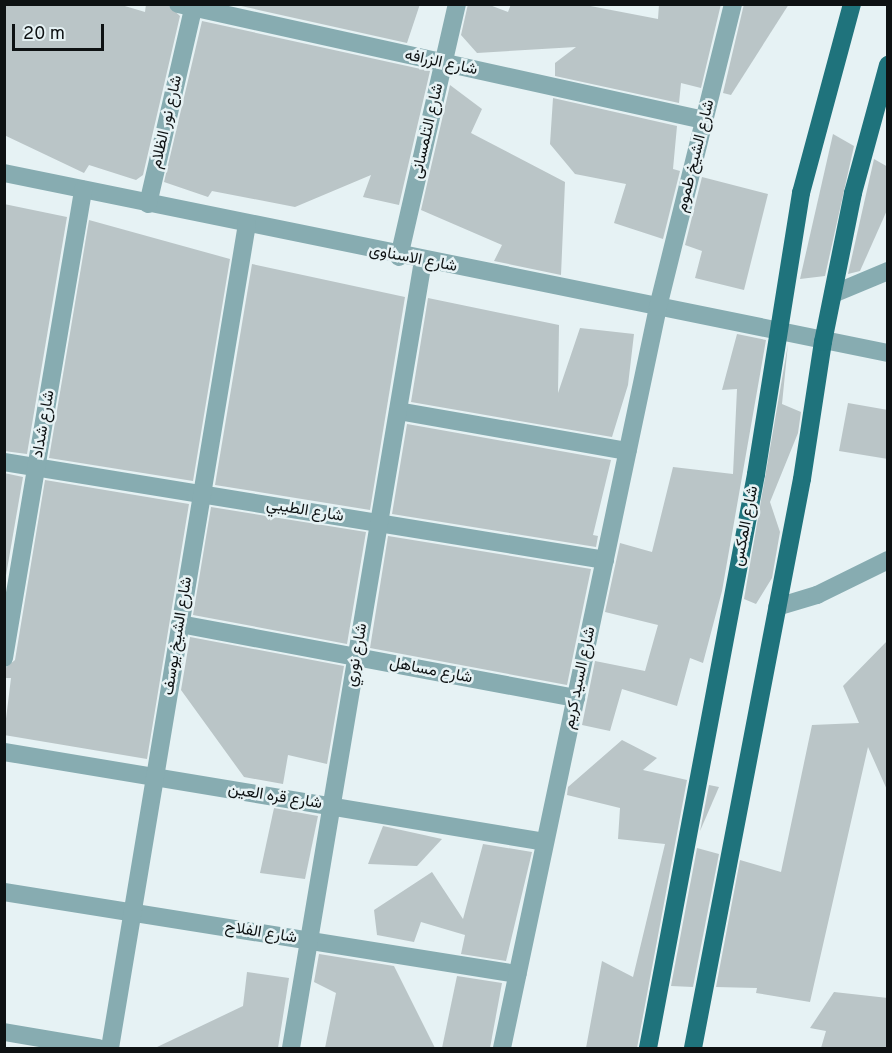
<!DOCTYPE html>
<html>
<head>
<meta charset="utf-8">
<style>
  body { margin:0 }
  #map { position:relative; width:892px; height:1053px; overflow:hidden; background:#e6f2f4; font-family:Overpass,Vazirmatn,sans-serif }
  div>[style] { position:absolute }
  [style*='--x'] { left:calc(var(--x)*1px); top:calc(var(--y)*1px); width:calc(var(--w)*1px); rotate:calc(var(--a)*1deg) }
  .building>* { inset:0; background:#bac5c7 }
  .minor>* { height:18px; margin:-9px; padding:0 9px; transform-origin:9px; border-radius:9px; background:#87acb1 }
  .major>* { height:18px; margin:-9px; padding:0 9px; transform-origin:9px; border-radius:9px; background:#1f737c }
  span { translate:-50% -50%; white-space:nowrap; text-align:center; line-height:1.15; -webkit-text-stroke:5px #e6f2f4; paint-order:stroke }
  .street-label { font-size:16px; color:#0e1213 }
  .frame { position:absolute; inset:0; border:6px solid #0e1213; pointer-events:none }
  .scale { position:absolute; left:12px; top:24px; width:92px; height:27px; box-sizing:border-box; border:3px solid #0e1213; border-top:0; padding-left:8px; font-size:18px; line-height:21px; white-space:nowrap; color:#0e1213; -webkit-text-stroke:4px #e6f2f4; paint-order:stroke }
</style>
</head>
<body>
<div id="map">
  <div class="building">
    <div style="clip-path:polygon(4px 4px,118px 4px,145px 12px,146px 4px,167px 4px,180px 16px,143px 175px,136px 180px,89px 165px,84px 173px,4px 135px)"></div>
    <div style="clip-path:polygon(232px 4px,420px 4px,407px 43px)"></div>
    <div style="clip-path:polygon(468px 4px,487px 4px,508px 12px,511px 4px,580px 4px,658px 19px,659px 4px,721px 4px,701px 88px,681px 83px,679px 103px,555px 76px,555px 63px,576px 47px,477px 53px,461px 35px)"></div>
    <div style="clip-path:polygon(744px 4px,789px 4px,731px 95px,723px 93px)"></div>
    <div style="clip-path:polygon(202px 21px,430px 71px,399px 205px,363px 197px,371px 175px,295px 207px,212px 191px,208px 197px,164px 182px)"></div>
    <div style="clip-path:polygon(450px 85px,482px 109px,471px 133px,565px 182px,561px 275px,494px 261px,502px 245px,421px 210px)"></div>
    <div style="clip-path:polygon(553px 98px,677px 126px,673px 169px,680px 171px,663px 239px,614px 223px,626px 184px,575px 174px,550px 144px)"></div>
    <div style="clip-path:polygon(833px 134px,854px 146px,825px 276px,800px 279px)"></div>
    <div style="clip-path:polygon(874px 159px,888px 167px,888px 208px,860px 271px,848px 274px)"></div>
    <div style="clip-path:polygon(702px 177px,768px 194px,744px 290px,695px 278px,702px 251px,685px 245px)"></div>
    <div style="clip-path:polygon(4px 204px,67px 217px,27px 454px,4px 451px)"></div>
    <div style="clip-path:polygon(89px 220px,230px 259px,193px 481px,49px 458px)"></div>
    <div style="clip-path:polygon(252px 264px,405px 297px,370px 510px,215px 485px)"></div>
    <div style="clip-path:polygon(428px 298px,559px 325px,558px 393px,580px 328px,634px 334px,628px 385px,612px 437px,411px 402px)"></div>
    <div style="clip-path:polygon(737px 334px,766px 340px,722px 591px,703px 663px,690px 658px,677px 706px,622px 689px,610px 731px,582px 725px,595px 661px,645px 671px,658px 625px,605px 612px,620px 543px,652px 552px,673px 467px,733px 474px,737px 389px,722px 390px)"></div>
    <div style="clip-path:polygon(788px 344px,782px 404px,801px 412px,798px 433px,770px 502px,780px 532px,772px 578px,756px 604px,744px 599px)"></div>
    <div style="clip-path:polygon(848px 403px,888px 410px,888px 459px,839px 451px)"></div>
    <div style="clip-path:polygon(407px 424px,611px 460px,593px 535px,598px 536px,596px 547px,392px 514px)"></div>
    <div style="clip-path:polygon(4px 473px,23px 477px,4px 587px)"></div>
    <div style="clip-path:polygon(45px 480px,189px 504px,147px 759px,4px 735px,11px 678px,4px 678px,4px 669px,15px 660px)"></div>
    <div style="clip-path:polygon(211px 507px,366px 532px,347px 644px,193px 615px)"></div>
    <div style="clip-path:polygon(388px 536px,591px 569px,567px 685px,370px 648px)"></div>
    <div style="clip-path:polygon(190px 637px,344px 666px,327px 764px,288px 755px,283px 784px,244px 777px,181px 690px)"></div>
    <div style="clip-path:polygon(888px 640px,888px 792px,868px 747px,810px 1002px,756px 993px,757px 988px,716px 987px,740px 860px,781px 872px,812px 725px,859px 723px,843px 686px)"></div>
    <div style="clip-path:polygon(622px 740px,657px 758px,643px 770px,687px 780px,637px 1048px,586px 1048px,602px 961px,633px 977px,665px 844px,618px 839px,620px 808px,567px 795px,568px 787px)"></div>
    <div style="clip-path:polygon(709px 785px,719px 787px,700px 831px)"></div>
    <div style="clip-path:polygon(274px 808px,318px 816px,305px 879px,260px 873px)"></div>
    <div style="clip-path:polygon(383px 826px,442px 839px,417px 866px,368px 864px)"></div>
    <div style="clip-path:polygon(483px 844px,532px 852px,506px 961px,461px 954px,465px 935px,421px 922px,414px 942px,377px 935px,374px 910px,432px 872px,463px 919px)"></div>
    <div style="clip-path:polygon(697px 848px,719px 854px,693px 987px,671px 986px)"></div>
    <div style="clip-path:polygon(319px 954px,394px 966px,435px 1048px,325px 1048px,336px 993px,314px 982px)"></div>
    <div style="clip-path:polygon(247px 972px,289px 978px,278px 1048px,155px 1048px,243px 1006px)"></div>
    <div style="clip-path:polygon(457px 976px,502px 983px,490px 1048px,442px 1048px)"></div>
    <div style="clip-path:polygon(834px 992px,888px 998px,888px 1048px,821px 1048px,826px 1031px,810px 1028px)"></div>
  </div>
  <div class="minor">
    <div style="--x:178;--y:4;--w:539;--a:12.44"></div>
    <div style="--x:4;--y:173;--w:902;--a:11.51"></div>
    <div style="--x:148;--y:204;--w:205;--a:-77"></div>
    <div style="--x:399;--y:257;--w:260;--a:-77.1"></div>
    <div style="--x:833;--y:294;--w:60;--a:-22.7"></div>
    <div style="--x:398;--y:411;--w:233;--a:9.9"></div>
    <div style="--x:4;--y:462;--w:609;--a:9.26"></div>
    <div style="--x:777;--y:607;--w:42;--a:-16.7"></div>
    <div style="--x:817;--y:595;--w:79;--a:-26.2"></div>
    <div style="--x:180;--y:624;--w:403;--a:10.6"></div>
    <div style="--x:4;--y:658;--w:475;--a:-80.4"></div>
    <div style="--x:4;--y:752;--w:548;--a:9.45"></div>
    <div style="--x:4;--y:892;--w:520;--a:9.08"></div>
    <div style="--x:4;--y:1032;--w:96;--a:9.6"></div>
    <div style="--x:110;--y:1048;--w:835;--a:-80.56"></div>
    <div style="--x:291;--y:1048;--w:798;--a:-80.48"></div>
    <div style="--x:502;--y:1048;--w:757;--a:-78.11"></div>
    <div style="--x:658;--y:307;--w:312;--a:-76.1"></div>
  </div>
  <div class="major">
    <div style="--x:648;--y:1048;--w:584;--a:-79.34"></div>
    <div style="--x:756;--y:474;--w:285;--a:-80.9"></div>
    <div style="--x:801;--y:193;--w:196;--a:-74.9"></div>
    <div style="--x:693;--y:1048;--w:579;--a:-79.16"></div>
    <div style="--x:802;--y:479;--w:139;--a:-81.3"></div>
    <div style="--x:823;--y:342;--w:152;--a:-78.6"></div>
    <div style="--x:853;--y:193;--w:133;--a:-74.7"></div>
  </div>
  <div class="street-label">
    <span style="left:441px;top:63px;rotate:12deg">شارع الزرافه</span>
    <span style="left:167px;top:122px;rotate:-77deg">شارع نور الظلام</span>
    <span style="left:428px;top:131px;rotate:-77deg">شارع التلمسانى</span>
    <span style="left:696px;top:156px;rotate:-76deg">شارع الشيخ طموم</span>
    <span style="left:413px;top:259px;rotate:11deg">شارع الاسناوى</span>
    <span style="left:44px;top:424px;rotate:-80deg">شارع شداد</span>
    <span style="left:305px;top:511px;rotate:9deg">شارع الطيبي</span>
    <span style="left:746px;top:526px;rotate:-79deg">شارع المكس</span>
    <span style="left:178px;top:636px;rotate:-81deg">شارع الشيخ يوسف</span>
    <span style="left:357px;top:655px;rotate:-80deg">شارع نوري</span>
    <span style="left:431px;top:671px;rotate:11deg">شارع مساهل</span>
    <span style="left:580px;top:678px;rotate:-78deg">شارع السيد كريم</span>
    <span style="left:275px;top:797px;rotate:9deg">شارع قره العين</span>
    <span style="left:261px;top:933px;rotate:9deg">شارع الفلاح</span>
  </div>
  <div class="frame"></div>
  <div class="scale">20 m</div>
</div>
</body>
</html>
